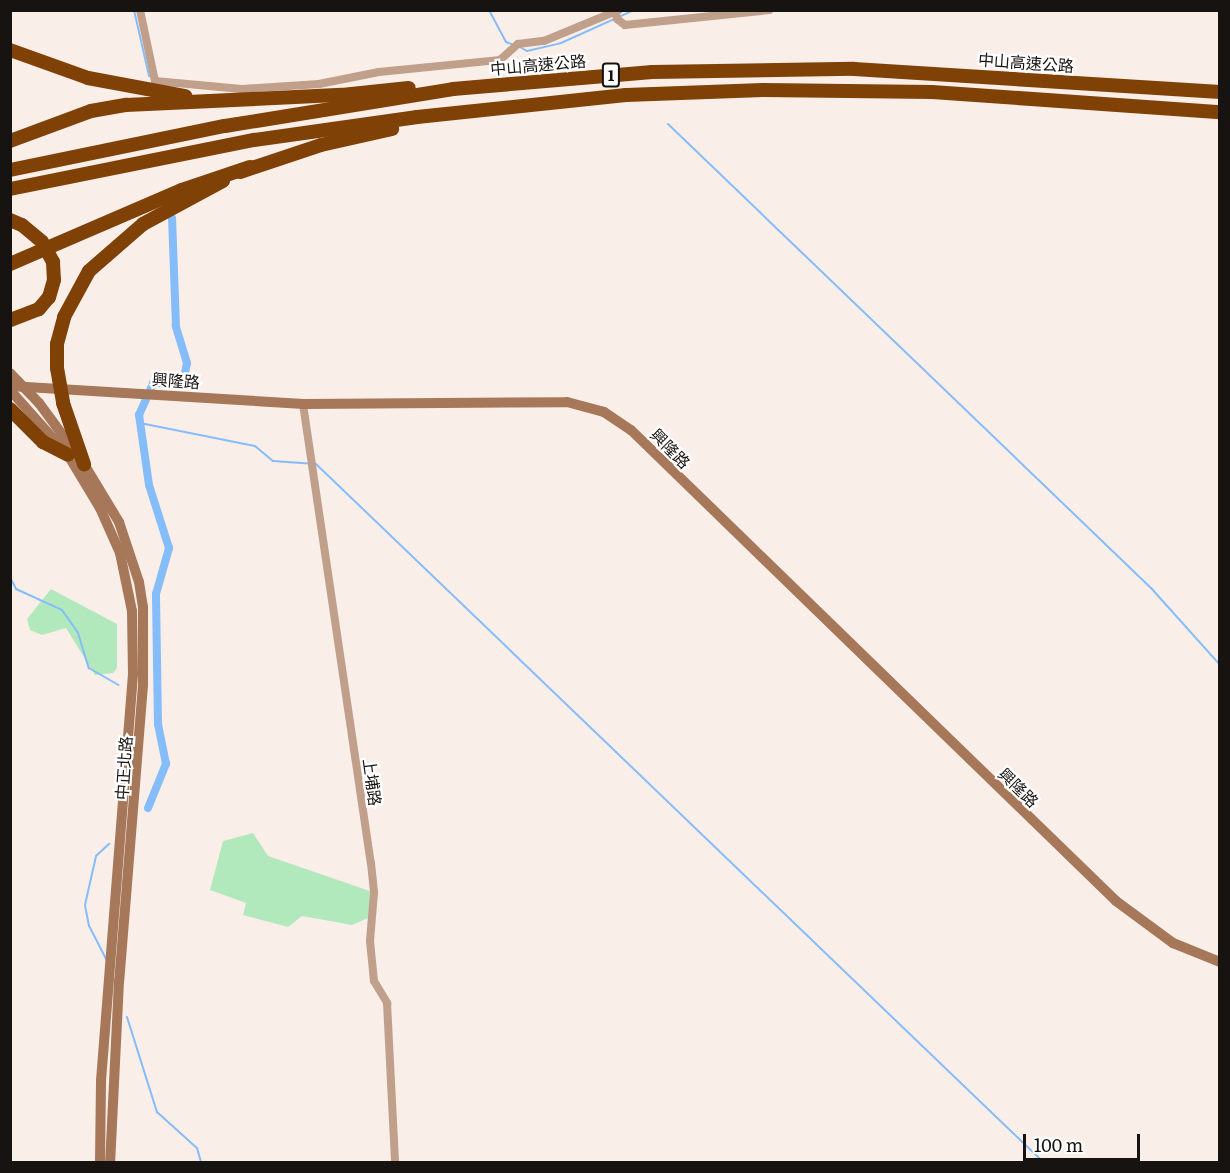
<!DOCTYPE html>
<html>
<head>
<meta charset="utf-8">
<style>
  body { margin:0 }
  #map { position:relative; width:1230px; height:1173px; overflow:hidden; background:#faeee9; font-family:Literata,"Noto Sans TC",serif }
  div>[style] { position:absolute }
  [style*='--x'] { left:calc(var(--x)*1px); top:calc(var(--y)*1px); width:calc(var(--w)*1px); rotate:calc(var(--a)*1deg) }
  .green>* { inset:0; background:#b2e9bc }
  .stream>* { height:2px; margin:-1px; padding:0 1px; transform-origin:1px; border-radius:1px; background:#85bdfb }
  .canal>* { height:8px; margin:-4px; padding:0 4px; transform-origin:4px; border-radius:4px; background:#85bdfb }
  .street>* { height:8px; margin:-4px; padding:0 4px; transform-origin:4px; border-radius:4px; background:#c09f8b }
  .secondary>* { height:10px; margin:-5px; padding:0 5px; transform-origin:5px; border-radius:5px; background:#a67859 }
  .highway>* { height:14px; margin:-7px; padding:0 7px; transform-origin:7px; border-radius:7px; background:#804107 }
  .secondary-bridge>* { height:10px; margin:-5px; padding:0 5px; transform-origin:5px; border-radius:5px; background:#a67859 }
  .highway-bridge>* { height:14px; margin:-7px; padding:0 7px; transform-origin:7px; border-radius:7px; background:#804107 }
  span { translate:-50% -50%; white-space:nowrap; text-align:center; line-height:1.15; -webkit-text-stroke:4.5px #fff; paint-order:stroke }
  .shield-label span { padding:2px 4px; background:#fff; border:2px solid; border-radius:4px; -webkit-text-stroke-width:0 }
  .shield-label { font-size:15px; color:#171311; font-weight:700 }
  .street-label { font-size:16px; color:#171311 }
  .frame { position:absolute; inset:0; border:12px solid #171311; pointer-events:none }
  .scale { position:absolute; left:1023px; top:1134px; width:117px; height:27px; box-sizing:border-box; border:3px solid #171311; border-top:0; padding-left:8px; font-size:18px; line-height:21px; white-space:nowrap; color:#171311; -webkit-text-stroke:4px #fff; paint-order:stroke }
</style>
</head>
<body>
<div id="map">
  <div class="green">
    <div style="clip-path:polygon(51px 589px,117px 624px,117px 668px,113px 673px,95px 675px,66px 628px,42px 635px,30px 630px,27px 619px)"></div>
    <div style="clip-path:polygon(253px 833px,268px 856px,370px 891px,370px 917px,352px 925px,302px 916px,288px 927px,243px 915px,246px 903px,210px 890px,223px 841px)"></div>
  </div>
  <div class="stream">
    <div style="--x:134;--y:10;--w:68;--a:77.2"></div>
    <div style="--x:489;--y:10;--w:36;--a:62"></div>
    <div style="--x:506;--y:42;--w:9;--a:21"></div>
    <div style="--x:520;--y:47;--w:8;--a:30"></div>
    <div style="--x:527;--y:51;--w:35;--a:-13"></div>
    <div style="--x:561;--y:43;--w:80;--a:-24.3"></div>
    <div style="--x:668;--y:124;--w:670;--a:43.85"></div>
    <div style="--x:1151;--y:588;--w:103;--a:48.1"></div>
    <div style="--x:140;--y:423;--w:117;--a:11.3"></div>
    <div style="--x:255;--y:446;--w:23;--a:40"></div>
    <div style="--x:273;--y:461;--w:43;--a:4"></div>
    <div style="--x:316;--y:464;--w:1008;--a:43.83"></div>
    <div style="--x:10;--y:577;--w:13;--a:63"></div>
    <div style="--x:16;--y:589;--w:51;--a:24.5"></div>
    <div style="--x:62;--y:610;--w:28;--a:55"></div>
    <div style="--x:78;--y:633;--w:37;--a:73"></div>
    <div style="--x:89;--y:668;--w:34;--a:30"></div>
    <div style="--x:106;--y:959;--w:37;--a:-117"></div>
    <div style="--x:89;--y:926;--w:21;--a:-101"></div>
    <div style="--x:85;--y:905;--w:50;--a:-77.3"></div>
    <div style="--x:96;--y:856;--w:18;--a:-43"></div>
    <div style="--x:127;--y:1017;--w:100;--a:72.5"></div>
    <div style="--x:157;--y:1112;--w:54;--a:42"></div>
    <div style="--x:197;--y:1148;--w:15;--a:74"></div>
  </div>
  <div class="canal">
    <div style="--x:148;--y:808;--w:48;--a:-67.8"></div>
    <div style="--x:166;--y:764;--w:41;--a:-101.3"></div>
    <div style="--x:158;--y:724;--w:130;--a:-90.9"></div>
    <div style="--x:156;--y:594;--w:48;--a:-74.2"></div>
    <div style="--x:169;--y:548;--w:66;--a:-107.6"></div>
    <div style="--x:149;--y:485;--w:71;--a:-98.1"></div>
    <div style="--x:139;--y:415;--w:35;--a:-66"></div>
    <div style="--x:153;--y:383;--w:24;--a:-2"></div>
    <div style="--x:177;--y:382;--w:8;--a:-30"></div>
    <div style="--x:184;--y:378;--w:15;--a:-79"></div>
    <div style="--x:187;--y:363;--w:39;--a:-107"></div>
    <div style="--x:176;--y:326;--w:108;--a:-92.1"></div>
  </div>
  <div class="street">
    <div style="--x:140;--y:10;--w:73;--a:78.1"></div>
    <div style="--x:155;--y:81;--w:87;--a:5.3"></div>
    <div style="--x:242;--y:89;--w:77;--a:-3.7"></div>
    <div style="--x:319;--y:84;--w:61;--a:-11.3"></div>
    <div style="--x:379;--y:72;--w:122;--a:-5.7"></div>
    <div style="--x:500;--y:60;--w:24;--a:-42"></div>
    <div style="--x:518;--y:44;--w:26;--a:-7"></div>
    <div style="--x:544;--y:41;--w:81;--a:-22.5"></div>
    <div style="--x:615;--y:10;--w:9;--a:77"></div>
    <div style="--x:617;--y:19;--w:10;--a:37"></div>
    <div style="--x:625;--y:25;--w:145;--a:-5.9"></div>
    <div style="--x:303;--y:404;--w:464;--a:81.6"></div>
    <div style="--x:371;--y:863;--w:30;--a:84"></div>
    <div style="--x:374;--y:893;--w:48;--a:94.8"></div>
    <div style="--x:370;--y:941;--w:40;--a:84.3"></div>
    <div style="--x:374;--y:981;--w:26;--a:59"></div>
    <div style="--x:387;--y:1003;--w:159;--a:87.1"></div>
  </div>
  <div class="secondary">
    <div style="--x:10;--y:386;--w:294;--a:3.5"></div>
    <div style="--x:303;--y:404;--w:264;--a:-0.4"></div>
    <div style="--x:567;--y:402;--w:38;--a:15"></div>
    <div style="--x:604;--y:412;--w:32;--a:34"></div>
    <div style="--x:631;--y:430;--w:676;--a:44.16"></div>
    <div style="--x:1116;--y:901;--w:71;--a:36.4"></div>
    <div style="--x:1173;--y:943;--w:51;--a:22"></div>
    <div style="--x:10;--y:390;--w:87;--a:48.3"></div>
    <div style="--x:68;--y:455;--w:62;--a:58.9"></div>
    <div style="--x:100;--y:508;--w:49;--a:66"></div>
    <div style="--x:120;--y:553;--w:59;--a:78.3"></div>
    <div style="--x:132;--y:611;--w:63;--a:89.1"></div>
    <div style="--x:133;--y:674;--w:408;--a:94.5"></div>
    <div style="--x:101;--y:1081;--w:81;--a:90.7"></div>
    <div style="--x:39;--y:403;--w:76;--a:53.6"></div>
    <div style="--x:84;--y:464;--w:68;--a:58.9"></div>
    <div style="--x:119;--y:522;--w:63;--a:71.6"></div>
    <div style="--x:139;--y:582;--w:25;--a:81"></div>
    <div style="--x:143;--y:607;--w:78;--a:90"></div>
    <div style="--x:143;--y:685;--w:297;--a:94.6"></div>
    <div style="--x:119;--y:981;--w:181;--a:92.8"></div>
  </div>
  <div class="highway">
    <div style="--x:10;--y:50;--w:83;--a:19.7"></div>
    <div style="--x:88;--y:78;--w:99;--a:10.5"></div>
    <div style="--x:10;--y:141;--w:86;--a:-20.3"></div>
    <div style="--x:91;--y:111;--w:36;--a:-10"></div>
    <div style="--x:126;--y:105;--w:216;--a:-2.7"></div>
    <div style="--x:342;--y:95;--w:67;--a:-6"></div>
    <div style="--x:10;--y:170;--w:219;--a:-11.6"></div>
    <div style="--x:225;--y:126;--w:231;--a:-9.2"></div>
    <div style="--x:453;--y:89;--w:200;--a:-4.9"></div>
    <div style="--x:652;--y:72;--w:202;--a:-0.9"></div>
    <div style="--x:854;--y:69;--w:367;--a:3.6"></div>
    <div style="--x:240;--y:172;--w:85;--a:-18.4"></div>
    <div style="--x:321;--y:145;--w:73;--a:-12.7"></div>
    <div style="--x:10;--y:189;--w:249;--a:-11.4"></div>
    <div style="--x:254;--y:140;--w:165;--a:-8"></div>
    <div style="--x:417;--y:117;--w:210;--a:-6"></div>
    <div style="--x:626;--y:95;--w:137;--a:-2.1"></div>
    <div style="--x:763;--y:90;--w:169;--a:0.7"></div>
    <div style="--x:932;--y:92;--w:289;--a:4"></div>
    <div style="--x:10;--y:220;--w:13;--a:23"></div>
    <div style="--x:22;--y:225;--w:26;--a:40"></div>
    <div style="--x:42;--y:242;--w:23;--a:61"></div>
    <div style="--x:53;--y:262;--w:18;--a:87"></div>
    <div style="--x:54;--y:280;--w:18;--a:106"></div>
    <div style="--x:49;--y:297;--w:16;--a:130"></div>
    <div style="--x:39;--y:309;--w:31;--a:159"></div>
    <div style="--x:57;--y:368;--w:24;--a:-90"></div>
    <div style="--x:57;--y:344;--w:28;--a:-75"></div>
    <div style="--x:64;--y:317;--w:52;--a:-61.5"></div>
    <div style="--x:89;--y:271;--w:72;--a:-41"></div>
    <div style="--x:143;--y:224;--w:91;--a:-28.3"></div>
    <div style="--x:63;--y:403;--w:65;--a:71"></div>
    <div style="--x:10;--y:409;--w:47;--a:45"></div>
    <div style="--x:43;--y:442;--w:28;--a:27"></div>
  </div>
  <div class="secondary-bridge">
    <div style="--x:10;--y:373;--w:42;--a:46"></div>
  </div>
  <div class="highway-bridge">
    <div style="--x:10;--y:264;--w:187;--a:-23.3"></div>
    <div style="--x:182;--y:190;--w:72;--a:-18.7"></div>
    <div style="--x:57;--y:368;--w:36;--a:80"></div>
  </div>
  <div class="shield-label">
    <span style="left:611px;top:75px">1</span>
  </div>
  <div class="street-label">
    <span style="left:1026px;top:62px;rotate:4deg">中山高速公路</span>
    <span style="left:538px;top:64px;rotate:-5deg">中山高速公路</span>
    <span style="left:176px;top:380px;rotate:4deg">興隆路</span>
    <span style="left:671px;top:448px;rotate:45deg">興隆路</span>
    <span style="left:123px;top:768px;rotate:-86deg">中正北路</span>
    <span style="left:373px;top:782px;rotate:82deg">上埔路</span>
    <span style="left:1019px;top:787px;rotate:44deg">興隆路</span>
  </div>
  <div class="frame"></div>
  <div class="scale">100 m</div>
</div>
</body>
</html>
